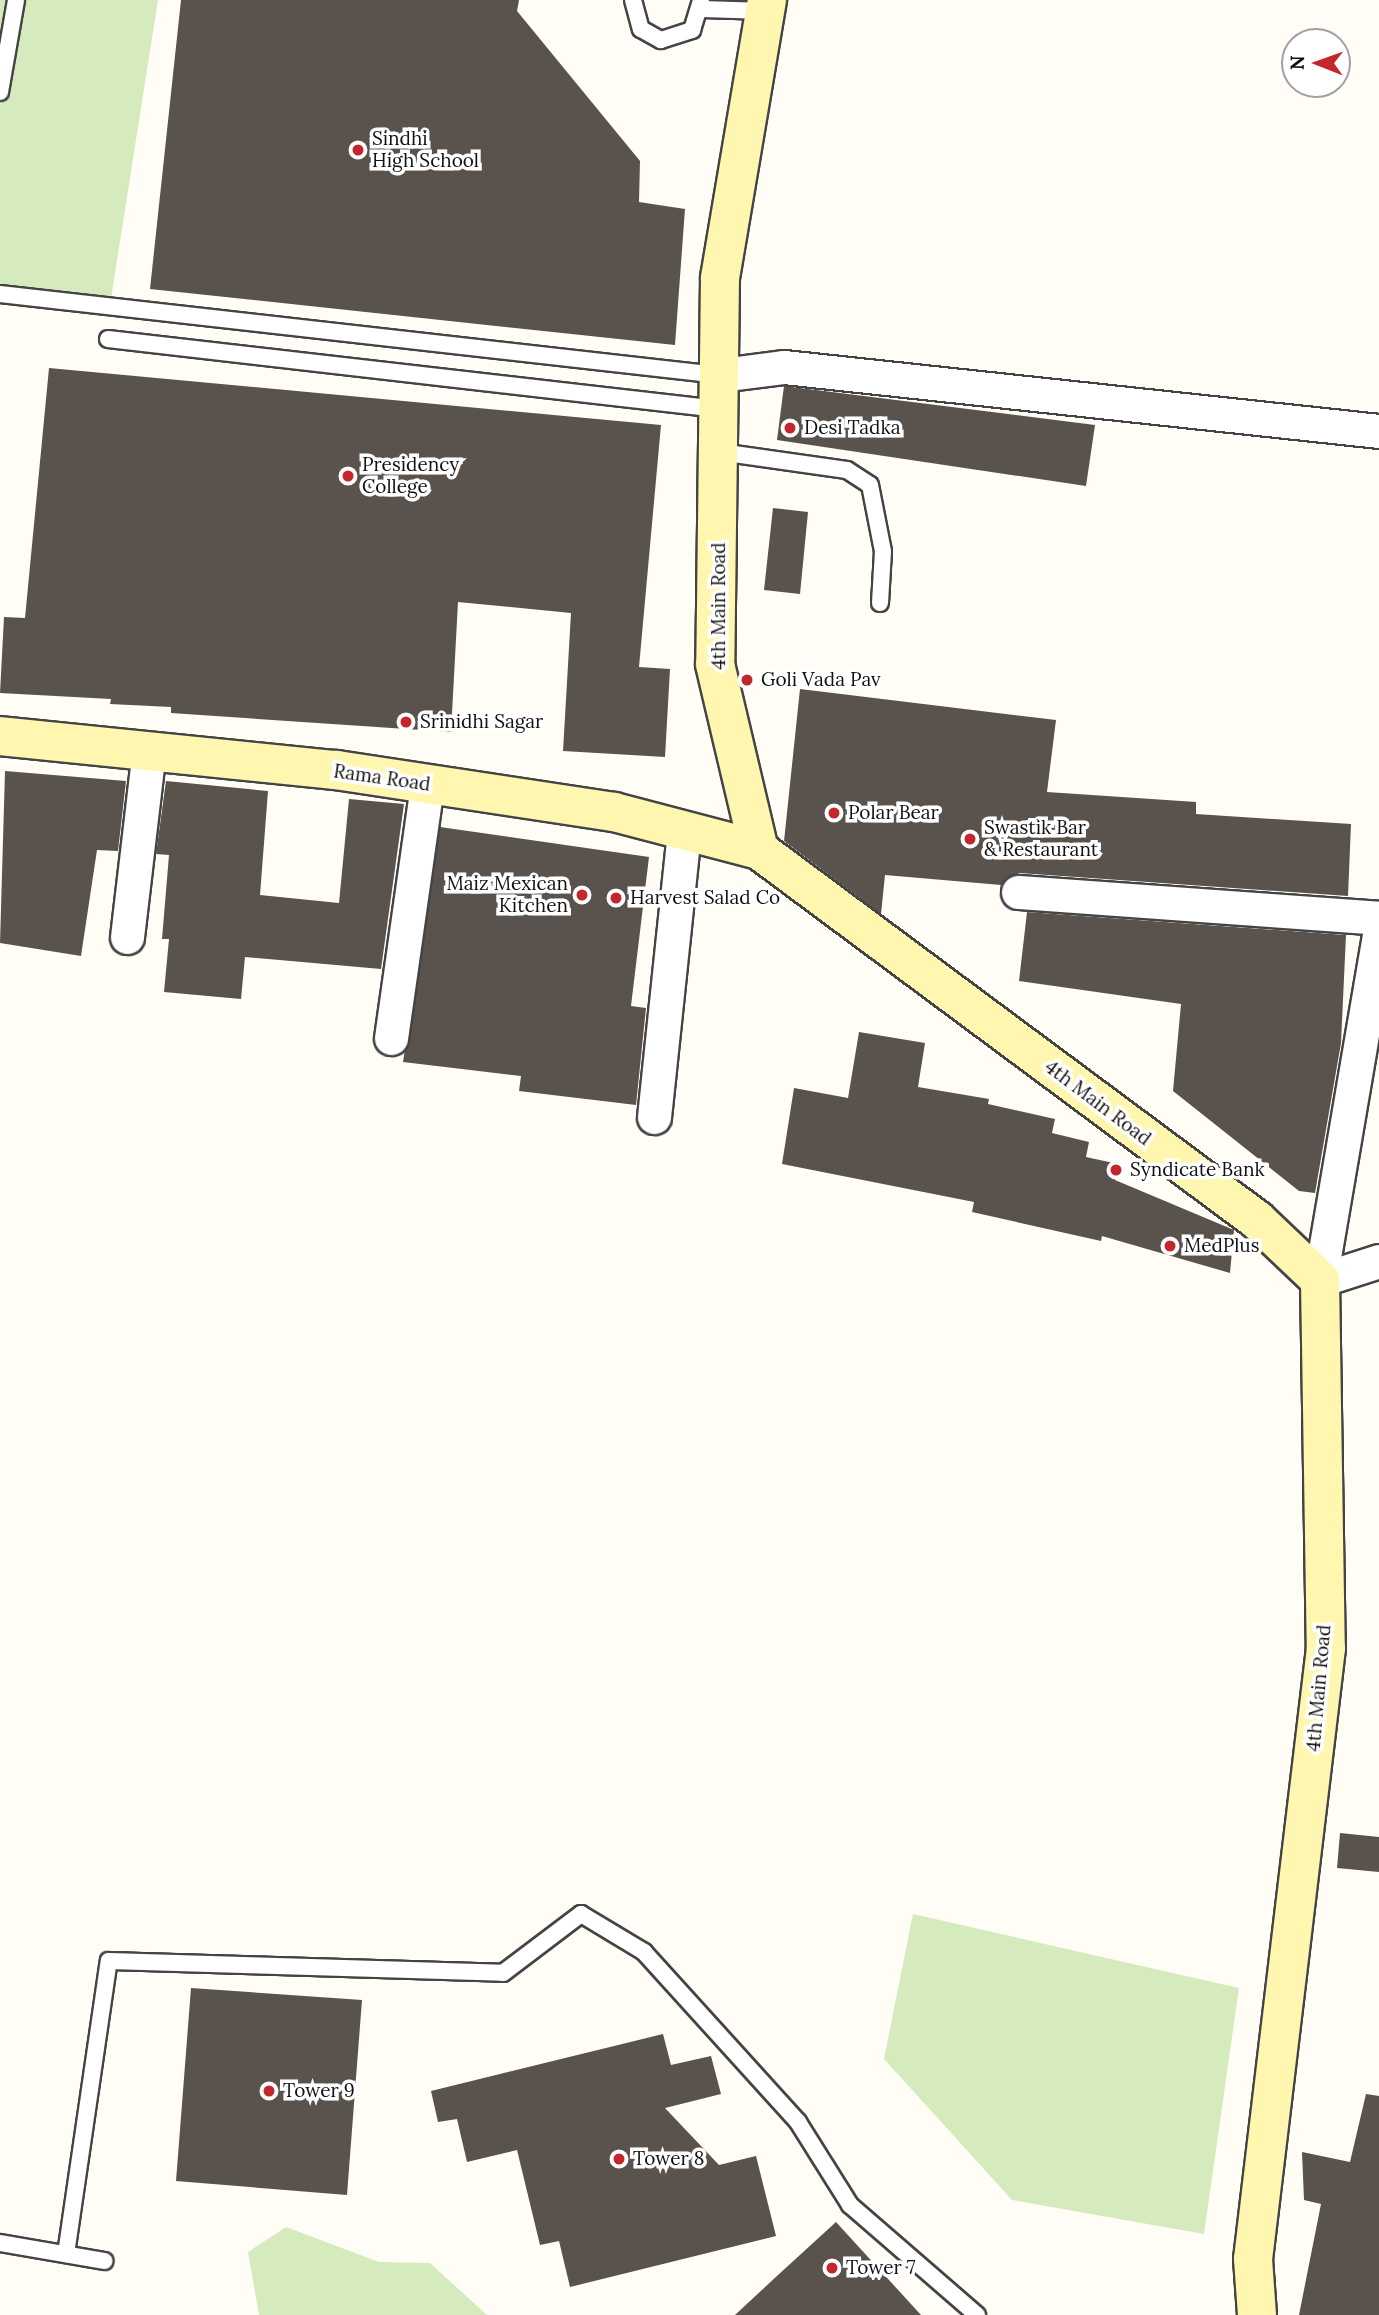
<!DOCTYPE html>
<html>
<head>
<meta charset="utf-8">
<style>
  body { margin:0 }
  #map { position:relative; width:1379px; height:2315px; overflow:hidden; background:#fffdf5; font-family:Lora,serif }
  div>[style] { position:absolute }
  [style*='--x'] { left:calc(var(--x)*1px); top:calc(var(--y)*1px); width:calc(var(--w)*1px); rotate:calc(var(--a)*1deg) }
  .green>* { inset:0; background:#d5ebbd }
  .building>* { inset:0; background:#5a524d }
  .roads { filter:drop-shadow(2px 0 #444) drop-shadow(-2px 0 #444) drop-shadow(0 2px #444) drop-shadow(0 -2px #444) }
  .lane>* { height:16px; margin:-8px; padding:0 8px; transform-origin:8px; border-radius:8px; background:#fff }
  .street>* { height:33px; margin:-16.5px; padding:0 16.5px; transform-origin:16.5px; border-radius:16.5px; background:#fff }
  .secondary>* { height:38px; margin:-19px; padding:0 19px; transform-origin:19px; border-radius:19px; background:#fff6b0 }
  .dots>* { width:19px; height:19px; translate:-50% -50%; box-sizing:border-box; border:4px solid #fff; border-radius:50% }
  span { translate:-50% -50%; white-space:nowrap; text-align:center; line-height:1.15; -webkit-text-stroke:7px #fff; paint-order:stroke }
  .poi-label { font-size:19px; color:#111 }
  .left { translate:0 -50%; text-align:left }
  .right { translate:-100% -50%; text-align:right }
  .street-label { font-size:19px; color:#111 }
  .north { position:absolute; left:1281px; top:28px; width:70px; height:70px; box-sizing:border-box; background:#fff; border:2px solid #a0a0a0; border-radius:50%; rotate:271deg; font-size:19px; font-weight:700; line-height:28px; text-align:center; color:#111 }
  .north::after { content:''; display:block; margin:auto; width:24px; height:32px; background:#c4262e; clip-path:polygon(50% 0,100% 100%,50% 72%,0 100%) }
</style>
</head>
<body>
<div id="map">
  <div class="green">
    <div style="clip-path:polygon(0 0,158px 0,110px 305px,0 287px)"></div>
    <div style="clip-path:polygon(913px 1914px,1239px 1988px,1204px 2234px,1012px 2200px,884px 2059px)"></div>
    <div style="clip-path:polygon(286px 2227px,379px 2262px,430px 2263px,487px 2315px,259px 2315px,248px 2252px)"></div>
  </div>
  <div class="building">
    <div style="clip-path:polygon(181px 0,519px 0,517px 11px,640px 161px,639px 202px,685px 209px,675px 345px,150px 289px)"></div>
    <div style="clip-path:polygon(49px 368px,661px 425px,639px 667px,670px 669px,665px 757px,563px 751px,571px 613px,458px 602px,451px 732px,171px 713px,171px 707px,110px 704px,111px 699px,0 693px,4px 617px,25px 618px)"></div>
    <div style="clip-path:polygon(784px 386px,1095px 425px,1086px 486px,777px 440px)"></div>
    <div style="clip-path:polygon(773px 508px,808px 512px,800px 594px,764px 590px)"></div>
    <div style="clip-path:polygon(800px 689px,1056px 720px,1047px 792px,1196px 802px,1196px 814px,1351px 824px,1348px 896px,1019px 873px,1001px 885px,885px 875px,881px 914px,784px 841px)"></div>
    <div style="clip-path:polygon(5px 771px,126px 781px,118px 851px,97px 850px,81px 956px,0 943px)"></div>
    <div style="clip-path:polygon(166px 781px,268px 791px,260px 895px,339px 903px,349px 799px,404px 804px,381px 969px,245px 957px,241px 999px,164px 992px,169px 939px,162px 939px,169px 855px,156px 854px)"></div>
    <div style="clip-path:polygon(440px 827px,649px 857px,631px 1006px,646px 1008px,636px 1105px,519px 1091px,521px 1076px,403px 1062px)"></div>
    <div style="clip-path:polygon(1027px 912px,1346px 935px,1341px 1043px,1315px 1193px,1299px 1191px,1173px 1091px,1181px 1004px,1019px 981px)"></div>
    <div style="clip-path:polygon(859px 1032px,925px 1043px,918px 1087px,989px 1099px,988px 1104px,1055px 1119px,1052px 1133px,1089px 1142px,1086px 1157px,1118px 1164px,1115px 1180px,1234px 1230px,1230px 1273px,1102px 1236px,1101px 1241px,972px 1212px,974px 1202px,782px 1164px,794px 1088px,848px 1098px)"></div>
    <div style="clip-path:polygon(1340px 1833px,1379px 1837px,1379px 1872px,1337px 1868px)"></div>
    <div style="clip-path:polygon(191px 1988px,362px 2000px,347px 2195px,176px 2181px)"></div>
    <div style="clip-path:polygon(663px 2034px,671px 2065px,711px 2056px,721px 2094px,665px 2108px,719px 2165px,756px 2156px,776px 2236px,570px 2287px,559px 2241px,540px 2245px,517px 2150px,467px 2162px,457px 2119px,438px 2122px,431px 2091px)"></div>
    <div style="clip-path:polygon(1366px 2094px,1379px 2096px,1379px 2315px,1299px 2315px,1321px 2204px,1304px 2200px,1302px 2152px,1350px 2162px)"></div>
    <div style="clip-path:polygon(836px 2222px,921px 2315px,735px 2315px,778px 2275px)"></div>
  </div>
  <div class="roads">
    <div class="lane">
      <div style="--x:633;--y:0;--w:30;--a:75"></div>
      <div style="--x:641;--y:29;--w:23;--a:29"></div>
      <div style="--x:661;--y:40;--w:33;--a:-18"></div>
      <div style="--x:692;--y:30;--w:31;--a:-73"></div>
      <div style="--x:702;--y:9;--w:63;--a:1.8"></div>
      <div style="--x:0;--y:92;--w:93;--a:-80.1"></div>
      <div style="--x:0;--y:294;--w:724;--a:6.43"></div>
      <div style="--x:108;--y:339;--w:614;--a:6.55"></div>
      <div style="--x:720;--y:452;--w:128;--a:8.1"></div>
      <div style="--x:847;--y:470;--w:27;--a:33"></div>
      <div style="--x:870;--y:485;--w:67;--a:78.9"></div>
      <div style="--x:883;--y:551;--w:52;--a:93.3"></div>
      <div style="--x:0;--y:2243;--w:106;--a:9.8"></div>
      <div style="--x:66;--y:2254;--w:296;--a:-81.7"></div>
      <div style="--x:109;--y:1961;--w:394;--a:1.7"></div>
      <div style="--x:503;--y:1973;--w:98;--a:-37.1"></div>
      <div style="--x:581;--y:1914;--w:74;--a:31.1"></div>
      <div style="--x:644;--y:1952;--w:229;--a:47.8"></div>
      <div style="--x:798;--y:2122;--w:98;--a:57.9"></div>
      <div style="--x:850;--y:2205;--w:168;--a:40.9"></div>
    </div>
    <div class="street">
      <div style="--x:721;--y:375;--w:64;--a:-7.2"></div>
      <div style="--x:784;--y:367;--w:598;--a:6.14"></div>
      <div style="--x:1018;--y:892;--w:362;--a:4.1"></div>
      <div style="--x:1379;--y:935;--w:350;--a:99.7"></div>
      <div style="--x:1320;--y:1280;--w:62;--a:-17.9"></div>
      <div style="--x:127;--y:937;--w:188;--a:-83.3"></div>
      <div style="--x:391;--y:1038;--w:257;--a:-81.9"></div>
      <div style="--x:654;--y:1117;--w:288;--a:-84"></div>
    </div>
    <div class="secondary">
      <div style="--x:767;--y:0;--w:282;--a:99.6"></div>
      <div style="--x:720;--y:278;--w:386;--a:90.7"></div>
      <div style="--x:715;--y:664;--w:191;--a:76.7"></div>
      <div style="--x:759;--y:850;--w:620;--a:36.61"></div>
      <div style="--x:1257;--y:1220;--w:87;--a:43.6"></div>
      <div style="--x:1320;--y:1280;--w:368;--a:89.1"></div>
      <div style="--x:1326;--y:1648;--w:615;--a:96.81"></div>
      <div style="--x:1253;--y:2259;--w:56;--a:85.9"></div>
      <div style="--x:0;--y:736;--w:338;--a:5.8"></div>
      <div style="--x:336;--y:770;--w:281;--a:8.6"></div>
      <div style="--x:614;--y:812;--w:150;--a:14.7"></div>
    </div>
  </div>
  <div class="dots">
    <div style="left:358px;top:150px;background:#c4262e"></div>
    <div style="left:790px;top:428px;background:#c4262e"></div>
    <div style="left:348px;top:476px;background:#c4262e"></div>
    <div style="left:747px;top:680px;background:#c4262e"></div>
    <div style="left:406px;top:722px;background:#c4262e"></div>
    <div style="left:834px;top:813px;background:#c4262e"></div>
    <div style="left:970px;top:839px;background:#c4262e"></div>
    <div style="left:582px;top:895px;background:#c4262e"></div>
    <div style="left:616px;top:898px;background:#c4262e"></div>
    <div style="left:1116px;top:1170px;background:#c4262e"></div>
    <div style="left:1170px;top:1246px;background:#c4262e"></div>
    <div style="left:269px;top:2091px;background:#c4262e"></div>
    <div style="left:619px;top:2159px;background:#c4262e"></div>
    <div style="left:832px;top:2268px;background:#c4262e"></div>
  </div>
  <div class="poi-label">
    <span class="left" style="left:372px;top:150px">Sindhi<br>High School</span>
    <span class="left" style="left:804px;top:428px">Desi Tadka</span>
    <span class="left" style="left:362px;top:476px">Presidency<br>College</span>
    <span class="left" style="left:761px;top:680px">Goli Vada Pav</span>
    <span class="left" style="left:420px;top:722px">Srinidhi Sagar</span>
    <span class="left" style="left:848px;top:813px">Polar Bear</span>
    <span class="left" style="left:984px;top:839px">Swastik Bar<br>&amp; Restaurant</span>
    <span class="right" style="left:568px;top:895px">Maiz Mexican<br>Kitchen</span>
    <span class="left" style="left:630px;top:898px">Harvest Salad Co</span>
    <span class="left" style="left:1130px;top:1170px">Syndicate Bank</span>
    <span class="left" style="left:1184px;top:1246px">MedPlus</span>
    <span class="left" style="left:283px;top:2091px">Tower 9</span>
    <span class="left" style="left:633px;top:2159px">Tower 8</span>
    <span class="left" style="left:846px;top:2268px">Tower 7</span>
  </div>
  <div class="street-label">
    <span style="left:719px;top:606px;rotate:-90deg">4th Main Road</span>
    <span style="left:382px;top:778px;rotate:8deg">Rama Road</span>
    <span style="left:1098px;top:1103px;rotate:37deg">4th Main Road</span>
    <span style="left:1319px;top:1688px;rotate:-85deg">4th Main Road</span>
  </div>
  <div class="north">N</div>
</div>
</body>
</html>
